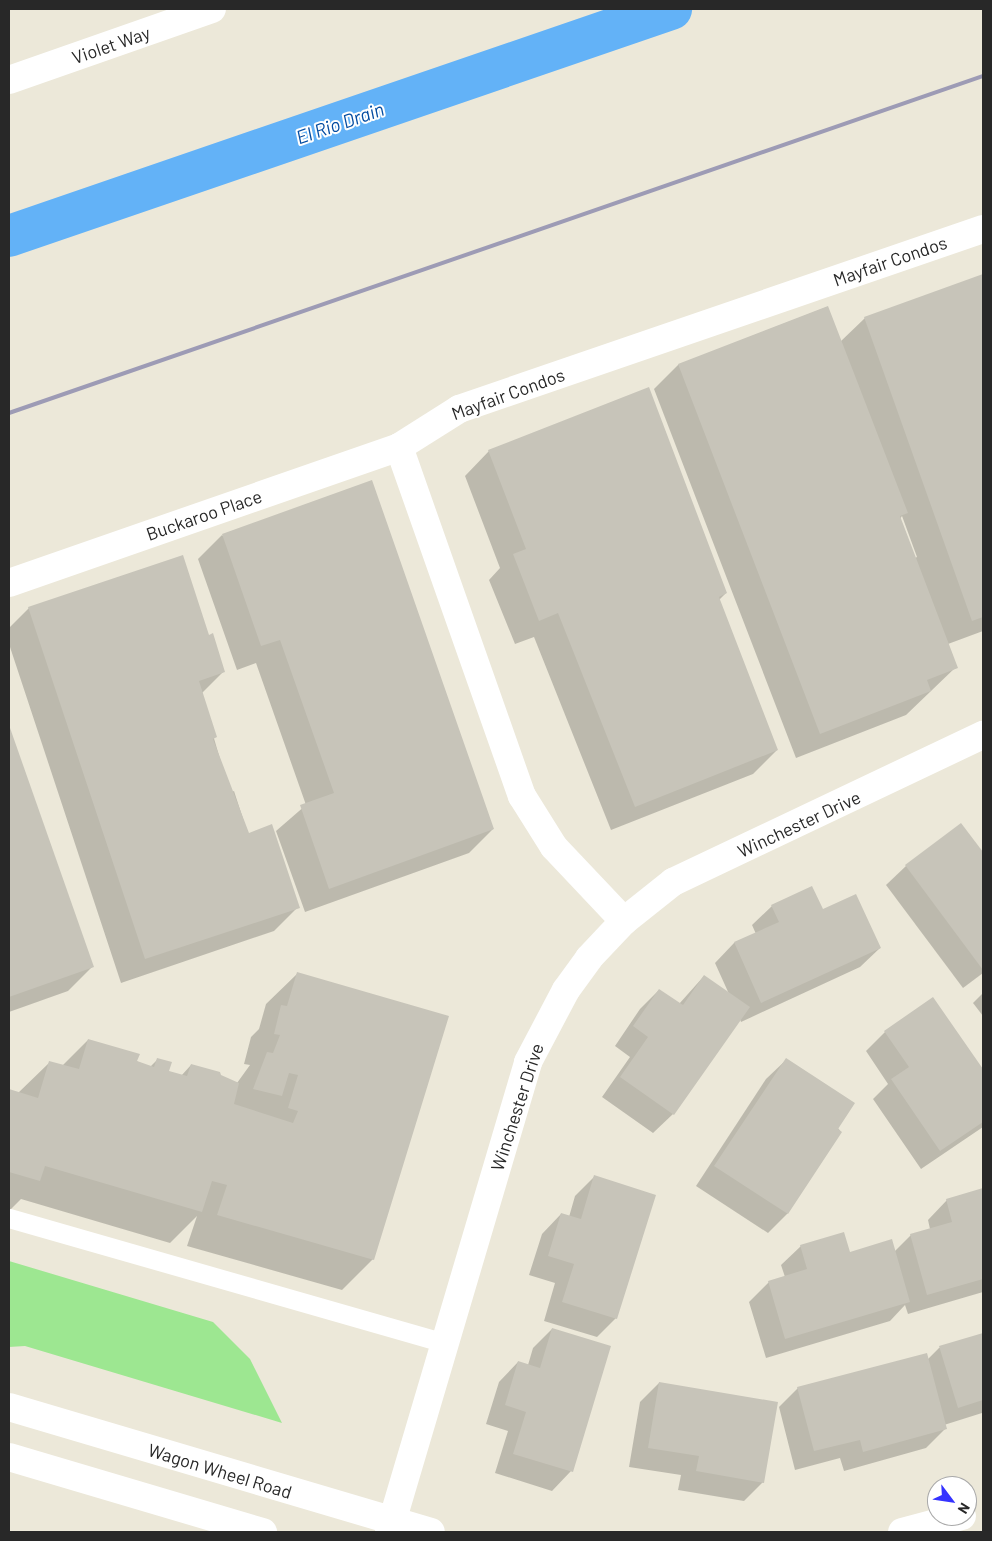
<!DOCTYPE html>
<html>
<head>
<meta charset="utf-8">
<style>
  body { margin:0 }
  #map { position:relative; width:992px; height:1541px; overflow:hidden; background:#ece8d9; font-family:Barlow,sans-serif }
  div>[style] { position:absolute }
  [style*='--x'] { left:calc(var(--x)*1px); top:calc(var(--y)*1px); width:calc(var(--w)*1px); rotate:calc(var(--a)*1deg) }
  .green>* { inset:0; background:#9de791 }
  .shadow>* { inset:0; background:#0003 }
  .canal>* { height:42px; margin:-21px; padding:0 21px; transform-origin:21px; border-radius:21px; background:#63b2f7 }
  .building>* { inset:0; background:#c7c4b9 }
  .lane>* { height:19px; margin:-9.5px; padding:0 9.5px; transform-origin:9.5px; border-radius:9.5px; background:#fff }
  .street>* { height:28px; margin:-14px; padding:0 14px; transform-origin:14px; border-radius:14px; background:#fff }
  .secondary>* { height:28px; margin:-14px; padding:0 14px; transform-origin:14px; border-radius:14px; background:#fff }
  .rail>* { height:4px; margin:-2px; padding:0 2px; transform-origin:2px; border-radius:2px; background:#9d9bb5 }
  span { translate:-50% -50%; white-space:nowrap; text-align:center; line-height:1.15; -webkit-text-stroke:4px #fff; paint-order:stroke }
  .street-label { font-size:18px; color:#282828 }
  .water-label { font-size:19px; color:#044ca1; font-style:italic }
  .frame { position:absolute; inset:0; border:10px solid #282828; pointer-events:none }
  .north { position:absolute; left:927px; top:1476px; width:50px; height:50px; box-sizing:border-box; background:#fff; border:1px solid #a9a9a9; border-radius:50%; rotate:121deg; font-size:14px; font-weight:700; line-height:20px; text-align:center; color:#282828 }
  .north::after { content:''; display:block; margin:auto; width:18px; height:22px; background:#3533ff; clip-path:polygon(50% 0,100% 100%,50% 72%,0 100%) }
</style>
</head>
<body>
<div id="map">
  <div class="green">
    <div style="clip-path:polygon(9px 1261px,213px 1322px,250px 1359px,282px 1423px,25px 1346px,9px 1347px)"></div>
  </div>
  <div class="shadow">
    <div style="clip-path:polygon(evenodd,983px 275px,983px 631px,948px 644px,956px 667px,906px 715px,796px 758px,654px 389px,678px 365px,827px 307px,840px 342px,865px 318px,983px 275px,902px 516px,917px 557px,915px 558px,900px 519px,902px 516px)"></div>
    <div style="clip-path:polygon(489px 451px,726px 593px,719px 600px,777px 750px,753px 774px,611px 830px,534px 637px,515px 644px,489px 580px,500px 568px,465px 476px)"></div>
    <div style="clip-path:polygon(222px 535px,493px 829px,469px 853px,305px 912px,276px 831px,306px 805px,256px 663px,237px 670px,198px 559px)"></div>
    <div style="clip-path:polygon(29px 608px,208px 636px,224px 671px,201px 694px,230px 793px,234px 791px,248px 834px,298px 907px,274px 931px,121px 983px,9px 644px,9px 628px)"></div>
    <div style="clip-path:polygon(9px 728px,92px 967px,68px 991px,9px 1012px)"></div>
    <div style="clip-path:polygon(961px 824px,983px 854px,983px 973px,963px 988px,886px 885px,906px 866px)"></div>
    <div style="clip-path:polygon(812px 888px,822px 910px,880px 948px,860px 967px,741px 1022px,740px 1019px,673px 1114px,653px 1133px,602px 1097px,630px 1057px,615px 1046px,640px 1009px,659px 990px,679px 1004px,704px 976px,729px 994px,715px 963px,734px 943px,756px 934px,752px 925px,772px 906px)"></div>
    <div style="clip-path:polygon(297px 974px,373px 1259px,342px 1290px,187px 1246px,197px 1216px,170px 1243px,21px 1199px,9px 1211px,9px 1091px,18px 1093px,49px 1063px,62px 1066px,88px 1040px,150px 1067px,158px 1059px,167px 1071px,181px 1076px,191px 1065px,237px 1083px,250px 1065px,244px 1064px,251px 1037px,259px 1029px,266px 1004px)"></div>
    <div style="clip-path:polygon(983px 993px,983px 1016px,973px 1003px)"></div>
    <div style="clip-path:polygon(933px 999px,983px 1072px,983px 1127px,921px 1169px,873px 1099px,888px 1084px,866px 1051px,885px 1032px)"></div>
    <div style="clip-path:polygon(786px 1060px,841px 1132px,787px 1214px,768px 1233px,696px 1186px,766px 1079px)"></div>
    <div style="clip-path:polygon(594px 1177px,616px 1318px,597px 1337px,544px 1321px,555px 1283px,529px 1275px,542px 1234px,561px 1214px,569px 1217px,575px 1196px)"></div>
    <div style="clip-path:polygon(983px 1190px,983px 1292px,908px 1314px,905px 1305px,890px 1321px,766px 1358px,749px 1302px,769px 1282px,785px 1277px,781px 1265px,801px 1246px,849px 1253px,894px 1252px,911px 1235px,930px 1229px,928px 1220px,947px 1200px)"></div>
    <div style="clip-path:polygon(552px 1329px,571px 1471px,552px 1491px,495px 1473px,508px 1431px,486px 1424px,499px 1382px,518px 1362px,528px 1365px,533px 1348px)"></div>
    <div style="clip-path:polygon(983px 1334px,983px 1416px,982px 1413px,944px 1425px,945px 1429px,926px 1448px,844px 1471px,840px 1458px,795px 1470px,779px 1407px,798px 1388px,927px 1360px,939px 1348px)"></div>
    <div style="clip-path:polygon(659px 1383px,763px 1482px,744px 1501px,678px 1490px,681px 1475px,629px 1467px,640px 1402px)"></div>
  </div>
  <div class="canal">
    <div style="--x:9;--y:236;--w:700;--a:-18.93"></div>
  </div>
  <div class="building">
    <div style="clip-path:polygon(983px 274px,983px 617px,972px 621px,864px 317px)"></div>
    <div style="clip-path:polygon(828px 306px,908px 513px,900px 516px,958px 668px,927px 680px,931px 691px,820px 734px,678px 364px)"></div>
    <div style="clip-path:polygon(649px 387px,727px 593px,719px 597px,778px 750px,635px 807px,558px 613px,539px 621px,513px 554px,526px 549px,488px 450px)"></div>
    <div style="clip-path:polygon(372px 480px,494px 829px,329px 889px,300px 805px,334px 793px,280px 640px,261px 646px,222px 534px)"></div>
    <div style="clip-path:polygon(183px 555px,209px 635px,213px 633px,225px 672px,199px 681px,217px 737px,213px 739px,249px 833px,272px 824px,300px 908px,145px 959px,28px 607px)"></div>
    <div style="clip-path:polygon(9px 725px,94px 967px,9px 997px)"></div>
    <div style="clip-path:polygon(961px 823px,983px 852px,983px 970px,905px 865px)"></div>
    <div style="clip-path:polygon(812px 886px,823px 909px,856px 894px,881px 948px,761px 1003px,734px 942px,779px 922px,771px 905px)"></div>
    <div style="clip-path:polygon(297px 972px,449px 1016px,374px 1260px,217px 1215px,227px 1185px,212px 1181px,202px 1212px,45px 1166px,40px 1181px,9px 1172px,9px 1089px,38px 1098px,49px 1061px,79px 1069px,88px 1039px,140px 1054px,137px 1061px,154px 1067px,157px 1058px,172px 1062px,169px 1071px,187px 1076px,191px 1064px,220px 1072px,221px 1075px,239px 1083px,234px 1104px,293px 1123px,298px 1111px,288px 1108px,298px 1075px,289px 1073px,282px 1096px,253px 1089px,267px 1052px,273px 1053px,280px 1035px,274px 1034px,281px 1005px,287px 1006px)"></div>
    <div style="clip-path:polygon(704px 975px,750px 1007px,674px 1115px,620px 1077px,648px 1037px,633px 1026px,659px 989px,683px 1005px)"></div>
    <div style="clip-path:polygon(933px 997px,983px 1069px,983px 1122px,940px 1151px,891px 1079px,909px 1067px,884px 1031px)"></div>
    <div style="clip-path:polygon(786px 1058px,855px 1103px,838px 1129px,842px 1132px,788px 1214px,714px 1166px)"></div>
    <div style="clip-path:polygon(594px 1175px,656px 1195px,617px 1319px,562px 1302px,574px 1264px,548px 1256px,561px 1213px,581px 1219px)"></div>
    <div style="clip-path:polygon(983px 1188px,983px 1279px,927px 1295px,910px 1234px,952px 1222px,946px 1199px)"></div>
    <div style="clip-path:polygon(844px 1232px,850px 1252px,892px 1239px,910px 1302px,785px 1339px,768px 1281px,807px 1269px,800px 1245px)"></div>
    <div style="clip-path:polygon(552px 1328px,611px 1346px,573px 1472px,513px 1454px,526px 1412px,505px 1405px,518px 1361px,540px 1368px)"></div>
    <div style="clip-path:polygon(983px 1333px,983px 1400px,958px 1408px,939px 1346px)"></div>
    <div style="clip-path:polygon(927px 1353px,947px 1429px,863px 1452px,860px 1440px,814px 1451px,797px 1387px)"></div>
    <div style="clip-path:polygon(659px 1382px,778px 1402px,764px 1483px,696px 1471px,699px 1456px,648px 1448px)"></div>
  </div>
  <div class="lane">
    <div style="--x:9;--y:1218;--w:454;--a:16"></div>
  </div>
  <div class="street">
    <div style="--x:9;--y:80;--w:215;--a:-19.3"></div>
    <div style="--x:399;--y:447;--w:370;--a:70.6"></div>
    <div style="--x:522;--y:796;--w:60;--a:57.9"></div>
    <div style="--x:554;--y:847;--w:102;--a:46.6"></div>
    <div style="--x:9;--y:583;--w:413;--a:-19.2"></div>
    <div style="--x:399;--y:447;--w:71;--a:-32.3"></div>
    <div style="--x:459;--y:409;--w:554;--a:-18.96"></div>
    <div style="--x:389;--y:1532;--w:490;--a:-73.5"></div>
    <div style="--x:528;--y:1062;--w:81;--a:-62.2"></div>
    <div style="--x:566;--y:990;--w:39;--a:-54"></div>
    <div style="--x:589;--y:958;--w:51;--a:-46.6"></div>
    <div style="--x:624;--y:921;--w:63;--a:-38.5"></div>
    <div style="--x:673;--y:882;--w:343;--a:-25.4"></div>
  </div>
  <div class="secondary">
    <div style="--x:9;--y:1407;--w:440;--a:16.5"></div>
    <div style="--x:9;--y:1457;--w:265;--a:16.5"></div>
    <div style="--x:902;--y:1532;--w:62;--a:-14.9"></div>
  </div>
  <div class="rail">
    <div style="--x:9;--y:413;--w:1031;--a:-19.09"></div>
  </div>
  <div class="street-label">
    <span style="left:111px;top:45px;rotate:-19deg">Violet Way</span>
    <span style="left:890px;top:261px;rotate:-19deg">Mayfair Condos</span>
    <span style="left:508px;top:394px;rotate:-20deg">Mayfair Condos</span>
    <span style="left:204px;top:515px;rotate:-19deg">Buckaroo Place</span>
    <span style="left:799px;top:824px;rotate:-25deg">Winchester Drive</span>
    <span style="left:517px;top:1107px;rotate:-72deg">Winchester Drive</span>
    <span style="left:220px;top:1471px;rotate:17deg">Wagon Wheel Road</span>
  </div>
  <div class="water-label">
    <span style="left:340px;top:123px;rotate:-19deg">El Rio Drain</span>
  </div>
  <div class="frame"></div>
  <div class="north">N</div>
</div>
</body>
</html>
